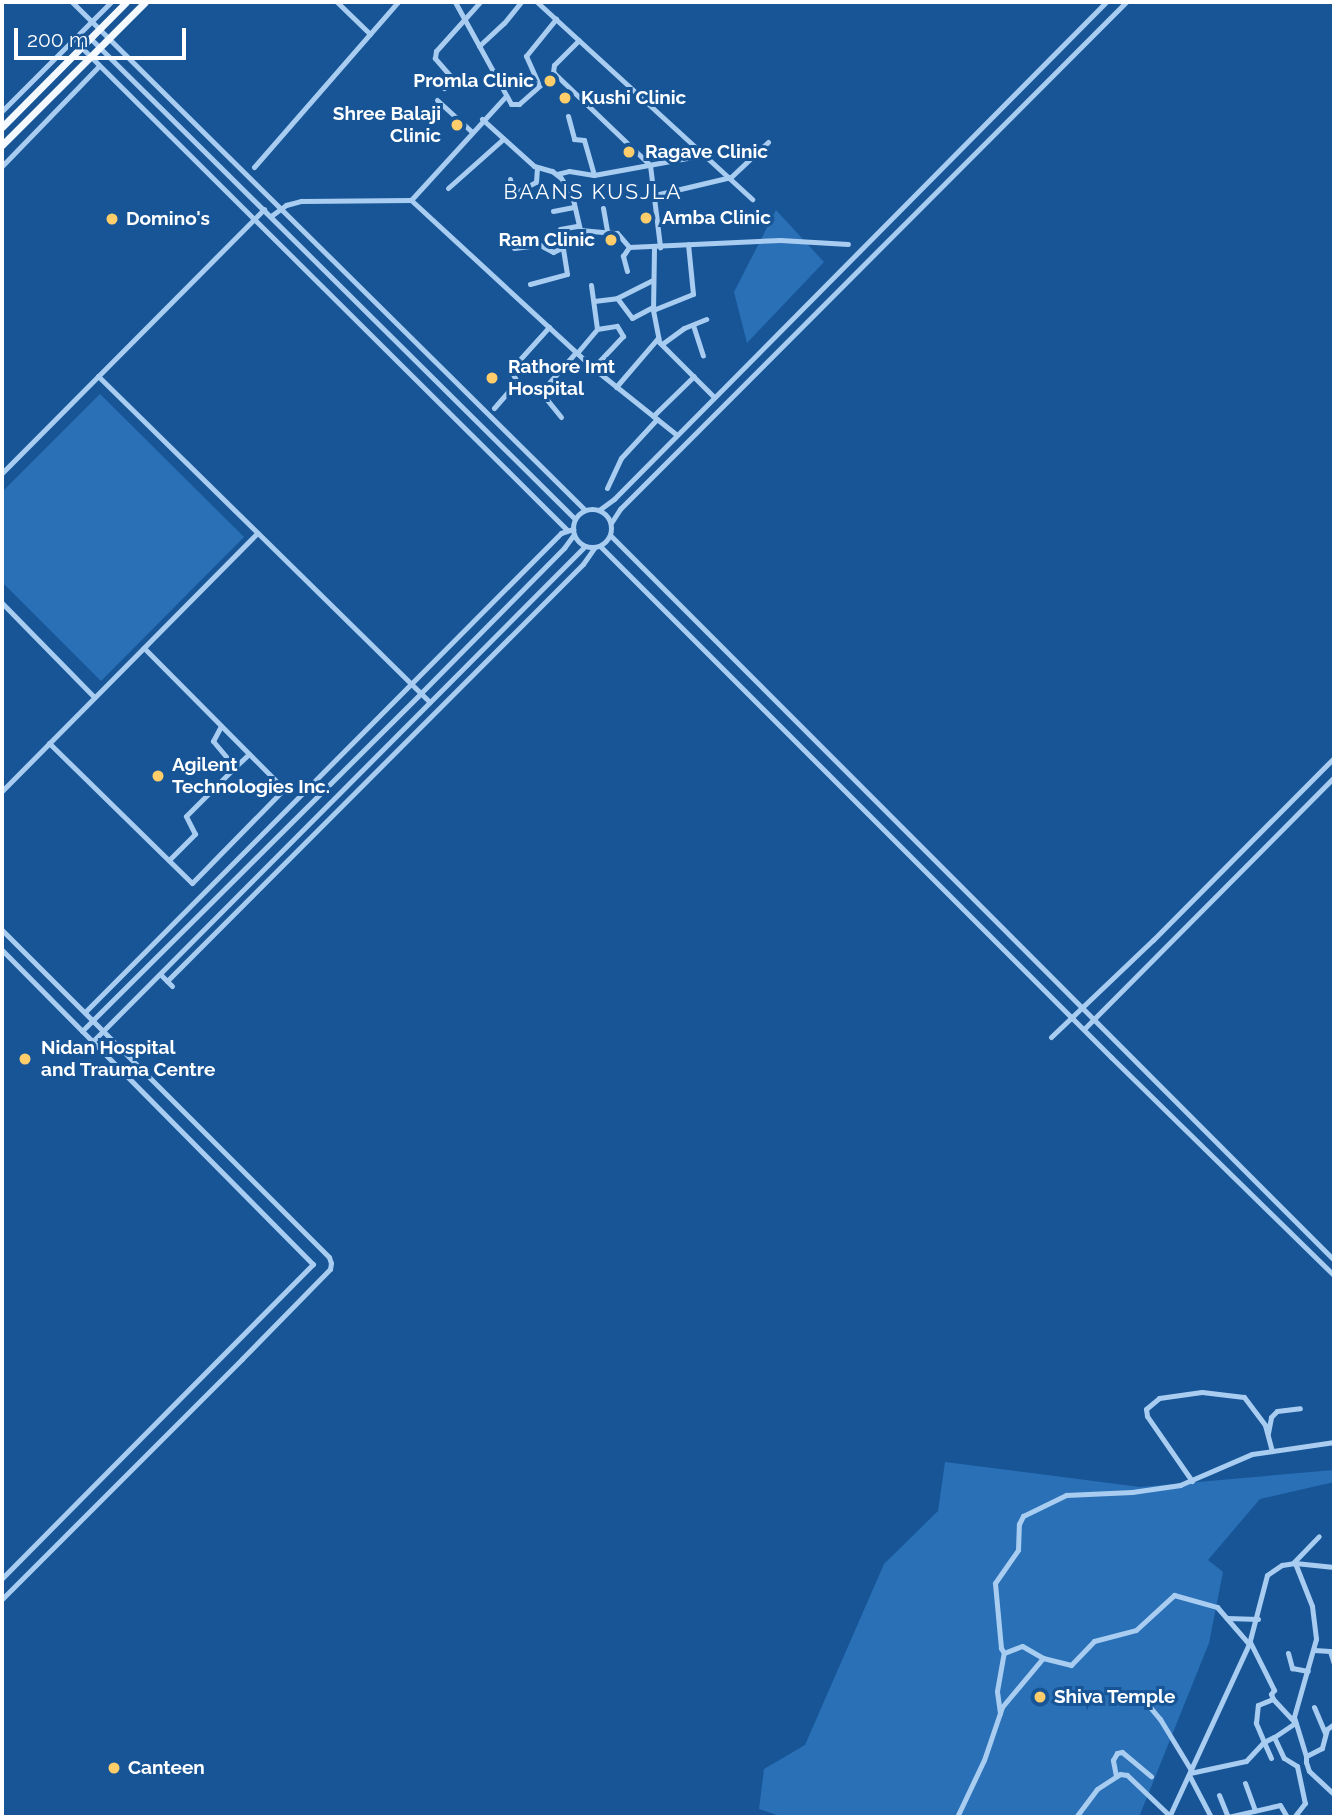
<!DOCTYPE html>
<html>
<head>
<meta charset="utf-8">
<style>
  body { margin:0 }
  #map { position:relative; width:1336px; height:1819px; overflow:hidden; background:#175597; font-family:Raleway,sans-serif }
  div>[style] { position:absolute }
  [style*='--x'] { left:calc(var(--x)*1px); top:calc(var(--y)*1px); width:calc(var(--w)*1px); rotate:calc(var(--a)*1deg) }
  .green>* { inset:0; background:#2a70b6 }
  .minor>* { height:5px; margin:-2.5px; padding:0 2.5px; transform-origin:2.5px; border-radius:2.5px; background:#a9cdf1 }
  .minor>.ring { margin:-2.5px; padding:0; box-sizing:content-box; background:none; border:5px solid #a9cdf1; border-radius:50% }
  .major>* { height:7px; margin:-3.5px; padding:0 3.5px; transform-origin:3.5px; border-radius:3.5px; background:#f4f9ff }
  .dots>* { width:19px; height:19px; translate:-50% -50%; box-sizing:border-box; border:4px solid #175597; border-radius:50% }
  span { translate:-50% -50%; white-space:nowrap; text-align:center; line-height:1.15; -webkit-text-stroke:6px #175597; paint-order:stroke }
  .poi-label { font-size:19px; color:#fff; font-weight:700 }
  .right { translate:-100% -50%; text-align:right }
  .left { translate:0 -50%; text-align:left }
  .neighbourhood-label { font-size:21px; color:#fff; letter-spacing:2px }
  .frame { position:absolute; inset:0; border:4px solid #fff; pointer-events:none }
  .scale { position:absolute; left:14px; top:28px; width:172px; height:32px; box-sizing:border-box; border:4px solid #fff; border-top:0; padding-left:9px; font-size:21px; line-height:24px; white-space:nowrap; color:#fff; -webkit-text-stroke:5px #175597; paint-order:stroke }
</style>
</head>
<body>
<div id="map">
  <div class="green">
    <div style="clip-path:polygon(776px 210px,824px 262px,747px 343px,734px 292px)"></div>
    <div style="clip-path:polygon(100px 394px,244px 537px,101px 681px,2px 582px,2px 492px)"></div>
    <div style="clip-path:polygon(945px 1462px,1140px 1487px,1334px 1470px,1334px 1482px,1260px 1499px,1208px 1560px,1223px 1572px,1209px 1643px,1139px 1817px,783px 1817px,759px 1809px,764px 1769px,805px 1745px,884px 1564px,938px 1511px)"></div>
  </div>
  <div class="minor">
    <div style="--x:72;--y:2;--w:722;--a:44.72"></div>
    <div style="--x:337;--y:2;--w:46;--a:44.1"></div>
    <div style="--x:455;--y:2;--w:116;--a:61.2"></div>
    <div style="--x:511;--y:104;--w:8;--a:0"></div>
    <div style="--x:519;--y:104;--w:47;--a:-41.5"></div>
    <div style="--x:554;--y:73;--w:133;--a:43.8"></div>
    <div style="--x:650;--y:165;--w:83;--a:83"></div>
    <div style="--x:537;--y:2;--w:292;--a:42.5"></div>
    <div style="--x:90;--y:38;--w:683;--a:44.76"></div>
    <div style="--x:479;--y:46;--w:34;--a:-43"></div>
    <div style="--x:504;--y:23;--w:27;--a:-51"></div>
    <div style="--x:81;--y:47;--w:684;--a:44.82"></div>
    <div style="--x:553;--y:72;--w:7;--a:-82"></div>
    <div style="--x:554;--y:65;--w:35;--a:-45"></div>
    <div style="--x:539;--y:85;--w:32;--a:-114"></div>
    <div style="--x:526;--y:56;--w:48;--a:-51"></div>
    <div style="--x:444;--y:88;--w:13;--a:-45"></div>
    <div style="--x:453;--y:79;--w:28;--a:-131"></div>
    <div style="--x:435;--y:58;--w:7;--a:-82"></div>
    <div style="--x:436;--y:51;--w:66;--a:-48.1"></div>
    <div style="--x:437;--y:100;--w:46;--a:42.4"></div>
    <div style="--x:2;--y:111;--w:154;--a:-45"></div>
    <div style="--x:568;--y:116;--w:24;--a:75"></div>
    <div style="--x:574;--y:139;--w:10;--a:6"></div>
    <div style="--x:584;--y:140;--w:36;--a:74"></div>
    <div style="--x:482;--y:119;--w:70;--a:42.1"></div>
    <div style="--x:534;--y:166;--w:19;--a:16"></div>
    <div style="--x:552;--y:171;--w:11;--a:38"></div>
    <div style="--x:561;--y:178;--w:20;--a:57"></div>
    <div style="--x:572;--y:195;--w:36;--a:77"></div>
    <div style="--x:580;--y:230;--w:37;--a:5"></div>
    <div style="--x:617;--y:233;--w:18;--a:49"></div>
    <div style="--x:629;--y:247;--w:151;--a:-2.7"></div>
    <div style="--x:780;--y:240;--w:68;--a:3.4"></div>
    <div style="--x:2;--y:166;--w:139;--a:-45.9"></div>
    <div style="--x:254;--y:167;--w:219;--a:-48.9"></div>
    <div style="--x:557;--y:174;--w:12;--a:-14"></div>
    <div style="--x:569;--y:171;--w:25;--a:9"></div>
    <div style="--x:594;--y:175;--w:100;--a:-10.4"></div>
    <div style="--x:510;--y:179;--w:12;--a:76"></div>
    <div style="--x:513;--y:191;--w:4;--a:14"></div>
    <div style="--x:517;--y:192;--w:21;--a:-28"></div>
    <div style="--x:536;--y:182;--w:14;--a:-86"></div>
    <div style="--x:448;--y:188;--w:74;--a:-41.7"></div>
    <div style="--x:655;--y:195;--w:78;--a:-13.3"></div>
    <div style="--x:731;--y:177;--w:51;--a:-43.4"></div>
    <div style="--x:411;--y:200;--w:248;--a:42.7"></div>
    <div style="--x:593;--y:368;--w:107;--a:38.6"></div>
    <div style="--x:603;--y:208;--w:23;--a:80"></div>
    <div style="--x:553;--y:211;--w:21;--a:-11"></div>
    <div style="--x:271;--y:216;--w:19;--a:-36"></div>
    <div style="--x:286;--y:205;--w:16;--a:-15"></div>
    <div style="--x:301;--y:201;--w:110;--a:-0.5"></div>
    <div style="--x:411;--y:200;--w:141;--a:-47.6"></div>
    <div style="--x:560;--y:229;--w:17;--a:-10"></div>
    <div style="--x:514;--y:248;--w:26;--a:-7"></div>
    <div style="--x:540;--y:245;--w:15;--a:28"></div>
    <div style="--x:553;--y:252;--w:23;--a:-25"></div>
    <div style="--x:574;--y:242;--w:14;--a:-54"></div>
    <div style="--x:654;--y:248;--w:62;--a:90.9"></div>
    <div style="--x:653;--y:310;--w:33;--a:79"></div>
    <div style="--x:659;--y:342;--w:76;--a:45"></div>
    <div style="--x:627;--y:271;--w:16;--a:-105"></div>
    <div style="--x:623;--y:256;--w:11;--a:-56"></div>
    <div style="--x:530;--y:284;--w:38;--a:-15"></div>
    <div style="--x:567;--y:274;--w:25;--a:-99"></div>
    <div style="--x:591;--y:285;--w:44;--a:82.2"></div>
    <div style="--x:617;--y:298;--w:25;--a:53"></div>
    <div style="--x:632;--y:318;--w:24;--a:-28"></div>
    <div style="--x:594;--y:301;--w:23;--a:-7"></div>
    <div style="--x:617;--y:298;--w:40;--a:-26.6"></div>
    <div style="--x:653;--y:310;--w:43;--a:-21.8"></div>
    <div style="--x:693;--y:294;--w:50;--a:-95.7"></div>
    <div style="--x:693;--y:325;--w:32;--a:72"></div>
    <div style="--x:662;--y:344;--w:27;--a:-36"></div>
    <div style="--x:684;--y:328;--w:24;--a:-22"></div>
    <div style="--x:577;--y:353;--w:31;--a:-50"></div>
    <div style="--x:597;--y:329;--w:20;--a:-9"></div>
    <div style="--x:617;--y:326;--w:12;--a:59"></div>
    <div style="--x:623;--y:336;--w:44;--a:133.2"></div>
    <div style="--x:98;--y:376;--w:465;--a:44.5"></div>
    <div style="--x:616;--y:387;--w:65;--a:-49.4"></div>
    <div style="--x:494;--y:408;--w:35;--a:-49"></div>
    <div style="--x:517;--y:382;--w:11;--a:-117"></div>
    <div style="--x:512;--y:372;--w:5;--a:-79"></div>
    <div style="--x:513;--y:367;--w:54;--a:-48"></div>
    <div style="--x:653;--y:416;--w:57;--a:-44.3"></div>
    <div style="--x:561;--y:417;--w:32;--a:-129"></div>
    <div style="--x:541;--y:392;--w:53;--a:-48.8"></div>
    <div style="--x:2;--y:473;--w:372;--a:-45.2"></div>
    <div style="--x:607;--y:488;--w:33;--a:-65"></div>
    <div style="--x:621;--y:458;--w:53;--a:-47.3"></div>
    <div class="ring" style="left:573px;top:509px;width:33px;height:33px"></div>
    <div style="--x:599;--y:510;--w:19;--a:-36"></div>
    <div style="--x:614;--y:499;--w:699;--a:-45.29"></div>
    <div style="--x:611;--y:523;--w:17;--a:-57"></div>
    <div style="--x:620;--y:509;--w:716;--a:-45.06"></div>
    <div style="--x:610;--y:535;--w:1025;--a:45.04"></div>
    <div style="--x:600;--y:546;--w:723;--a:45"></div>
    <div style="--x:1111;--y:1057;--w:312;--a:44.4"></div>
    <div style="--x:2;--y:603;--w:132;--a:45.6"></div>
    <div style="--x:221;--y:726;--w:17;--a:118"></div>
    <div style="--x:213;--y:741;--w:34;--a:50"></div>
    <div style="--x:235;--y:767;--w:19;--a:-43"></div>
    <div style="--x:49;--y:743;--w:200;--a:44.4"></div>
    <div style="--x:192;--y:883;--w:132;--a:-45.6"></div>
    <div style="--x:284;--y:789;--w:199;--a:-134.8"></div>
    <div style="--x:2;--y:791;--w:363;--a:-45.3"></div>
    <div style="--x:169;--y:860;--w:37;--a:-45"></div>
    <div style="--x:195;--y:834;--w:20;--a:-117"></div>
    <div style="--x:186;--y:816;--w:69;--a:-45"></div>
    <div style="--x:2;--y:930;--w:462;--a:45"></div>
    <div style="--x:329;--y:1257;--w:6;--a:72"></div>
    <div style="--x:331;--y:1263;--w:6;--a:99"></div>
    <div style="--x:330;--y:1269;--w:126;--a:134.4"></div>
    <div style="--x:242;--y:1359;--w:339;--a:135"></div>
    <div style="--x:2;--y:950;--w:442;--a:45.3"></div>
    <div style="--x:313;--y:1264;--w:442;--a:134.7"></div>
    <div style="--x:160;--y:974;--w:17;--a:45"></div>
    <div style="--x:167;--y:981;--w:589;--a:-45.07"></div>
    <div style="--x:583;--y:564;--w:19;--a:-55"></div>
    <div style="--x:85;--y:1012;--w:675;--a:-45.18"></div>
    <div style="--x:561;--y:533;--w:13;--a:-18"></div>
    <div style="--x:1084;--y:1029;--w:355;--a:-45.2"></div>
    <div style="--x:82;--y:1031;--w:479;--a:-44.9"></div>
    <div style="--x:421;--y:693;--w:204;--a:-45.4"></div>
    <div style="--x:564;--y:548;--w:17;--a:-54"></div>
    <div style="--x:1051;--y:1037;--w:141;--a:-43.6"></div>
    <div style="--x:1153;--y:940;--w:257;--a:-45.2"></div>
    <div style="--x:93;--y:1041;--w:698;--a:-45.17"></div>
    <div style="--x:1268;--y:1433;--w:16;--a:-79"></div>
    <div style="--x:1271;--y:1417;--w:8;--a:-45"></div>
    <div style="--x:1277;--y:1411;--w:23;--a:-7"></div>
    <div style="--x:1192;--y:1481;--w:79;--a:-124.7"></div>
    <div style="--x:1147;--y:1416;--w:7;--a:-98"></div>
    <div style="--x:1146;--y:1409;--w:17;--a:-40"></div>
    <div style="--x:1159;--y:1398;--w:43;--a:-7.9"></div>
    <div style="--x:1202;--y:1392;--w:42;--a:6.8"></div>
    <div style="--x:1244;--y:1397;--w:35;--a:53"></div>
    <div style="--x:1265;--y:1425;--w:27;--a:75"></div>
    <div style="--x:1293;--y:1563;--w:37;--a:-46"></div>
    <div style="--x:1295;--y:1563;--w:46;--a:68.4"></div>
    <div style="--x:1312;--y:1606;--w:33;--a:83"></div>
    <div style="--x:1316;--y:1639;--w:81;--a:105.8"></div>
    <div style="--x:1294;--y:1717;--w:41;--a:72.9"></div>
    <div style="--x:1227;--y:1618;--w:31;--a:2"></div>
    <div style="--x:1250;--y:1642;--w:54;--a:63.4"></div>
    <div style="--x:1274;--y:1690;--w:5;--a:127"></div>
    <div style="--x:1271;--y:1694;--w:5;--a:68"></div>
    <div style="--x:1273;--y:1699;--w:33;--a:47"></div>
    <div style="--x:1295;--y:1723;--w:25;--a:146"></div>
    <div style="--x:1314;--y:1650;--w:16;--a:4"></div>
    <div style="--x:1330;--y:1651;--w:14;--a:73"></div>
    <div style="--x:1288;--y:1653;--w:16;--a:75"></div>
    <div style="--x:1292;--y:1668;--w:16;--a:11"></div>
    <div style="--x:1043;--y:1658;--w:24;--a:-150"></div>
    <div style="--x:1022;--y:1646;--w:19;--a:159"></div>
    <div style="--x:1004;--y:1653;--w:6;--a:-121"></div>
    <div style="--x:1001;--y:1648;--w:65;--a:-95.3"></div>
    <div style="--x:995;--y:1583;--w:40;--a:-55.1"></div>
    <div style="--x:1018;--y:1550;--w:26;--a:-88"></div>
    <div style="--x:1019;--y:1524;--w:9;--a:-63"></div>
    <div style="--x:1023;--y:1516;--w:48;--a:-26"></div>
    <div style="--x:1066;--y:1495;--w:66;--a:-2.6"></div>
    <div style="--x:1132;--y:1492;--w:49;--a:-8.3"></div>
    <div style="--x:1180;--y:1485;--w:78;--a:-23.3"></div>
    <div style="--x:1252;--y:1454;--w:83;--a:-8.3"></div>
    <div style="--x:1139;--y:1694;--w:33;--a:50"></div>
    <div style="--x:1160;--y:1719;--w:60;--a:58.7"></div>
    <div style="--x:1314;--y:1707;--w:28;--a:67"></div>
    <div style="--x:1000;--y:1713;--w:22;--a:-98"></div>
    <div style="--x:997;--y:1691;--w:39;--a:-80"></div>
    <div style="--x:1334;--y:1724;--w:9;--a:144"></div>
    <div style="--x:1327;--y:1729;--w:20;--a:105"></div>
    <div style="--x:1322;--y:1748;--w:18;--a:153"></div>
    <div style="--x:1306;--y:1756;--w:6;--a:90"></div>
    <div style="--x:1306;--y:1762;--w:9;--a:72"></div>
    <div style="--x:1309;--y:1771;--w:34;--a:43"></div>
    <div style="--x:1271;--y:1758;--w:17;--a:-114"></div>
    <div style="--x:1264;--y:1742;--w:11;--a:-27"></div>
    <div style="--x:1274;--y:1737;--w:23;--a:65"></div>
    <div style="--x:1284;--y:1758;--w:15;--a:32"></div>
    <div style="--x:1297;--y:1766;--w:38;--a:78"></div>
    <div style="--x:1305;--y:1803;--w:18;--a:128"></div>
    <div style="--x:1190;--y:1773;--w:57;--a:-12.1"></div>
    <div style="--x:1246;--y:1761;--w:26;--a:-47"></div>
    <div style="--x:1264;--y:1742;--w:21;--a:-113"></div>
    <div style="--x:1256;--y:1723;--w:18;--a:-84"></div>
    <div style="--x:1258;--y:1705;--w:16;--a:-22"></div>
    <div style="--x:1189;--y:1775;--w:47;--a:62.4"></div>
    <div style="--x:1116;--y:1776;--w:16;--a:-101"></div>
    <div style="--x:1113;--y:1760;--w:8;--a:-60"></div>
    <div style="--x:1117;--y:1753;--w:5;--a:-11"></div>
    <div style="--x:1122;--y:1752;--w:38;--a:40"></div>
    <div style="--x:1245;--y:1783;--w:29;--a:70"></div>
    <div style="--x:1219;--y:1795;--w:24;--a:68"></div>
    <div style="--x:957;--y:1817;--w:63;--a:-64.7"></div>
    <div style="--x:984;--y:1760;--w:56;--a:-71.2"></div>
    <div style="--x:1002;--y:1707;--w:64;--a:-50.1"></div>
    <div style="--x:1043;--y:1658;--w:29;--a:14"></div>
    <div style="--x:1071;--y:1665;--w:33;--a:-46"></div>
    <div style="--x:1094;--y:1641;--w:43;--a:-14.7"></div>
    <div style="--x:1136;--y:1630;--w:52;--a:-42.6"></div>
    <div style="--x:1174;--y:1595;--w:45;--a:15.6"></div>
    <div style="--x:1217;--y:1607;--w:49;--a:49.1"></div>
    <div style="--x:1076;--y:1817;--w:35;--a:-53"></div>
    <div style="--x:1097;--y:1789;--w:27;--a:-33"></div>
    <div style="--x:1120;--y:1774;--w:7;--a:8"></div>
    <div style="--x:1127;--y:1775;--w:59;--a:43.6"></div>
    <div style="--x:1169;--y:1817;--w:191;--a:-65.2"></div>
    <div style="--x:1249;--y:1644;--w:71;--a:-75.4"></div>
    <div style="--x:1267;--y:1575;--w:18;--a:-34"></div>
    <div style="--x:1282;--y:1565;--w:13;--a:-9"></div>
    <div style="--x:1295;--y:1563;--w:39;--a:6"></div>
    <div style="--x:1228;--y:1817;--w:53;--a:-13"></div>
    <div style="--x:1280;--y:1805;--w:14;--a:60"></div>
  </div>
  <div class="major">
    <div style="--x:2;--y:127;--w:176;--a:-45.2"></div>
    <div style="--x:2;--y:145;--w:202;--a:-45"></div>
  </div>
  <div class="dots">
    <div style="left:550px;top:81px;background:#ffcd6a"></div>
    <div style="left:565px;top:98px;background:#ffcd6a"></div>
    <div style="left:457px;top:125px;background:#ffcd6a"></div>
    <div style="left:629px;top:152px;background:#ffcd6a"></div>
    <div style="left:646px;top:218px;background:#ffcd6a"></div>
    <div style="left:112px;top:219px;background:#ffcd6a"></div>
    <div style="left:611px;top:240px;background:#ffcd6a"></div>
    <div style="left:492px;top:378px;background:#ffcd6a"></div>
    <div style="left:158px;top:776px;background:#ffcd6a"></div>
    <div style="left:25px;top:1059px;background:#ffcd6a"></div>
    <div style="left:1040px;top:1697px;background:#ffcd6a"></div>
    <div style="left:114px;top:1768px;background:#ffcd6a"></div>
  </div>
  <div class="poi-label">
    <span class="right" style="left:534px;top:81px">Promla Clinic</span>
    <span class="left" style="left:581px;top:98px">Kushi Clinic</span>
    <span class="right" style="left:441px;top:125px">Shree Balaji<br>Clinic</span>
    <span class="left" style="left:645px;top:152px">Ragave Clinic</span>
    <span class="left" style="left:662px;top:218px">Amba Clinic</span>
    <span class="left" style="left:126px;top:219px">Domino's</span>
    <span class="right" style="left:595px;top:240px">Ram Clinic</span>
    <span class="left" style="left:508px;top:378px">Rathore Imt<br>Hospital</span>
    <span class="left" style="left:172px;top:776px">Agilent<br>Technologies Inc.</span>
    <span class="left" style="left:41px;top:1059px">Nidan Hospital<br>and Trauma Centre</span>
    <span class="left" style="left:1054px;top:1697px">Shiva Temple</span>
    <span class="left" style="left:128px;top:1768px">Canteen</span>
  </div>
  <div class="neighbourhood-label">
    <span style="left:593px;top:192px">BAANS KUSJLA</span>
  </div>
  <div class="frame"></div>
  <div class="scale">200 m</div>
</div>
</body>
</html>
